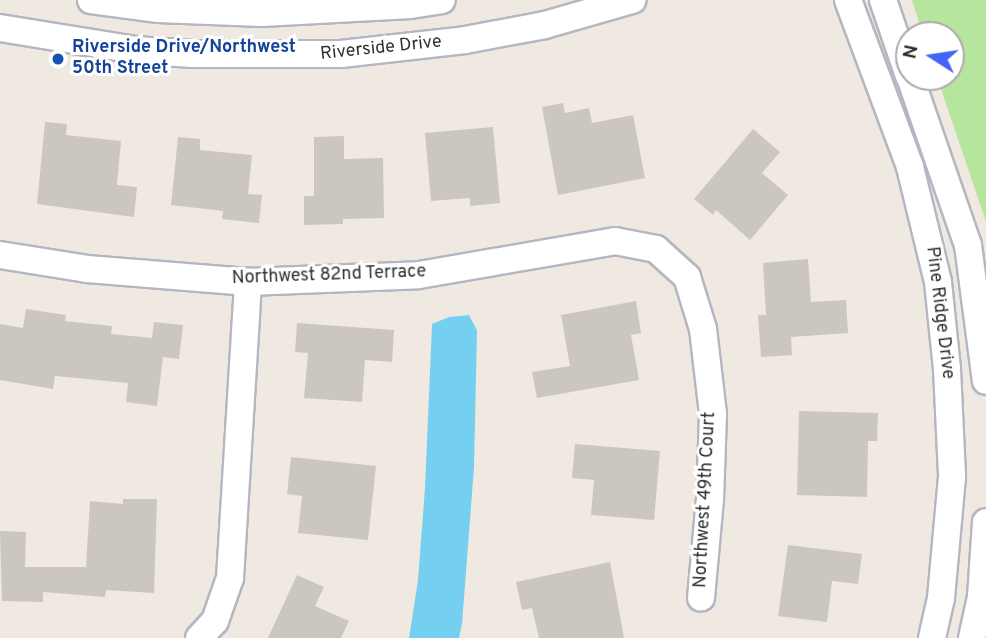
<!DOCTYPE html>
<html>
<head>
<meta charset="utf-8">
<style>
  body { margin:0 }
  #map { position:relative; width:986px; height:638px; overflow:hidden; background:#efe9e1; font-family:Overpass,sans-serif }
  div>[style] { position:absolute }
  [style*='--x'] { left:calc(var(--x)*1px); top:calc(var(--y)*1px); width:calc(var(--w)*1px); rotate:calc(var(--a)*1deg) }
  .green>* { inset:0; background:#b6e59e }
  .water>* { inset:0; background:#75cff0 }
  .building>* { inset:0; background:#cbc7bf }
  .roads { filter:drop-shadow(2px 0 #b4b7c1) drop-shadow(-2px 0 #b4b7c1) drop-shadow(0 2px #b4b7c1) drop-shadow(0 -2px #b4b7c1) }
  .minor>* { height:26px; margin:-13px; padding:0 13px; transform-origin:13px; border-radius:13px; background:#fff }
  .dots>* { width:19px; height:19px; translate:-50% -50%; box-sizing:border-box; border:4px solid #fff; border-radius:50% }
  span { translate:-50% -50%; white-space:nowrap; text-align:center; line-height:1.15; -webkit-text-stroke:6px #fff; paint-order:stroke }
  .transit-label { font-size:18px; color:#164399; font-weight:700 }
  .left { translate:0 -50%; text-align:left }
  .street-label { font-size:18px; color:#2e2e2e }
  .north { position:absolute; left:895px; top:21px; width:70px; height:70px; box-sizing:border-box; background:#fff; border:2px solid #ababab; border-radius:50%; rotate:282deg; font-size:19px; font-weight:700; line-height:28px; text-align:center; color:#2e2e2e }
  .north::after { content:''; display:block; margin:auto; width:24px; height:32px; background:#4264fb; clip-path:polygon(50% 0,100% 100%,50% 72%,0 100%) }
</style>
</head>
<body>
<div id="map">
  <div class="green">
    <div style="clip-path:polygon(912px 0,986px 0,986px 222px,937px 77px,951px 77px,951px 35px,923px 35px)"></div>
  </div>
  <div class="water">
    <div style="clip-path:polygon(469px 315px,477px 330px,474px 467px,462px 624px,459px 638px,409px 638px,418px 580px,425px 488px,432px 324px,449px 317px)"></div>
  </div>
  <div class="building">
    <div style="clip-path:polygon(563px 103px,565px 113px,589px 108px,592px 123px,633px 115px,645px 178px,558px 195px,542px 107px)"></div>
    <div style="clip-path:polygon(45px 122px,67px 124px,66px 135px,121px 141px,117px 185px,137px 187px,134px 217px,37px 204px)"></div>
    <div style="clip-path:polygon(493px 127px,500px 203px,470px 206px,470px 198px,431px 201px,425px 133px)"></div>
    <div style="clip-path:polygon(753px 129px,780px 152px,762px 173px,788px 195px,750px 240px,716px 210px,713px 215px,694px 199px)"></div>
    <div style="clip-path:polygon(344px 136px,344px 159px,383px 158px,384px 218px,343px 219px,343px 224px,304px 225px,304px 196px,314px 196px,314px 137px)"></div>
    <div style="clip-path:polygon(178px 137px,200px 139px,200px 150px,252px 155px,248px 194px,262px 195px,259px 223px,222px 219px,223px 211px,171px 205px)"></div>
    <div style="clip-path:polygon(808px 259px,811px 302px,846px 300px,848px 333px,791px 337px,792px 355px,761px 357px,758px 315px,766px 315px,763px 263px)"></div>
    <div style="clip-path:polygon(636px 301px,641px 333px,631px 335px,639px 380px,537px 398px,532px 372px,570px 366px,561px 315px)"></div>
    <div style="clip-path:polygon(26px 309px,66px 315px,65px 321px,112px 326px,111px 334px,152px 338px,154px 322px,183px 325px,179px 359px,163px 357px,157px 406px,126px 402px,128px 383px,55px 376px,53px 389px,0 380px,0 324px,23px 328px)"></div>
    <div style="clip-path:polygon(297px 323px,394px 330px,392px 362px,365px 360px,362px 402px,304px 398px,308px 353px,295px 352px)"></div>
    <div style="clip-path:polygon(799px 411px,878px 413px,877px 441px,868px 441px,867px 497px,797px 495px)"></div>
    <div style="clip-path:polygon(575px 444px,660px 451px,654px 520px,591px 515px,594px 480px,572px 478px)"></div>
    <div style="clip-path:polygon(291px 457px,376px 466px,368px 540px,298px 533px,302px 496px,287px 494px)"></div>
    <div style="clip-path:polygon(123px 499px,157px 499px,154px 593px,106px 590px,105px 597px,43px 592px,43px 602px,2px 601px,0 531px,26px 532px,25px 567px,86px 567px,90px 501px,123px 504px)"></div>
    <div style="clip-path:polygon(788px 545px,862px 554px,858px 584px,832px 581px,827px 622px,778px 616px)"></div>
    <div style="clip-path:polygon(610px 562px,624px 638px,539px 638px,532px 608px,522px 610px,516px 582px)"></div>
    <div style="clip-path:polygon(297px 575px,324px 587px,315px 606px,349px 621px,341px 638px,268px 638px)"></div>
  </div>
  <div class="roads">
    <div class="minor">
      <div style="--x:91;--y:0;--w:68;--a:7.7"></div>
      <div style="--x:158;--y:9;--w:104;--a:2.2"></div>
      <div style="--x:262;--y:13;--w:149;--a:-3.1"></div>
      <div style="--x:411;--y:5;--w:31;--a:-9"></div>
      <div style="--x:848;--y:0;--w:178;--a:69.6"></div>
      <div style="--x:910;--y:167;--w:118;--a:76.3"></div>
      <div style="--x:938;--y:282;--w:87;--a:84.1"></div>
      <div style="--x:947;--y:369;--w:108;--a:87.3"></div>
      <div style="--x:952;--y:477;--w:121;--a:95.2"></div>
      <div style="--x:941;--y:598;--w:41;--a:102.7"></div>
      <div style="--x:883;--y:0;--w:80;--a:71.1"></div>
      <div style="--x:0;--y:28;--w:138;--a:9.2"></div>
      <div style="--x:136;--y:50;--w:56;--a:4.1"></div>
      <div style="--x:192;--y:54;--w:149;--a:0"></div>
      <div style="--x:341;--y:54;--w:125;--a:-6.4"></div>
      <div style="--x:465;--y:40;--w:81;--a:-10.6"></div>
      <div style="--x:545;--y:25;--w:91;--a:-16"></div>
      <div style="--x:910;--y:77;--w:178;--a:71"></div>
      <div style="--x:968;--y:245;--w:137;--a:82.5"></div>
      <div style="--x:0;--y:255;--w:88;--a:9.1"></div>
      <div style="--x:87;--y:269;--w:162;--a:4.6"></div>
      <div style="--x:248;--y:282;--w:171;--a:-2.3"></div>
      <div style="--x:419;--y:275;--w:199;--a:-9.8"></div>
      <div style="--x:615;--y:241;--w:42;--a:11"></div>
      <div style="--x:656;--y:249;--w:42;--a:42.1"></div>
      <div style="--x:687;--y:277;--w:54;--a:72.9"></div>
      <div style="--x:703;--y:329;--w:86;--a:83.3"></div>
      <div style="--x:713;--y:414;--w:85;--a:92"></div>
      <div style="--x:710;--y:499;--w:99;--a:95.2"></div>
      <div style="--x:199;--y:638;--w:23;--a:-47"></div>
      <div style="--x:215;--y:621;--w:46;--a:-70.8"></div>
      <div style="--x:230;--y:578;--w:297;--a:-86.5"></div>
      <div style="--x:972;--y:638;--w:42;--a:-77.6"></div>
      <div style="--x:981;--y:597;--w:75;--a:-86.2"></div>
    </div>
  </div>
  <div class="dots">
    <div style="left:58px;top:59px;background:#1a4fb4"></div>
  </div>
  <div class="transit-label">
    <span class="left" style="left:72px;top:59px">Riverside Drive/Northwest<br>50th Street</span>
  </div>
  <div class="street-label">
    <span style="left:381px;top:49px;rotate:-6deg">Riverside Drive</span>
    <span style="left:329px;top:276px;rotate:-2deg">Northwest 82nd Terrace</span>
    <span style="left:939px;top:313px;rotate:83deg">Pine Ridge Drive</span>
    <span style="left:706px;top:500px;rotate:-87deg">Northwest 49th Court</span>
  </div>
  <div class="north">N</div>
</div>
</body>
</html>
